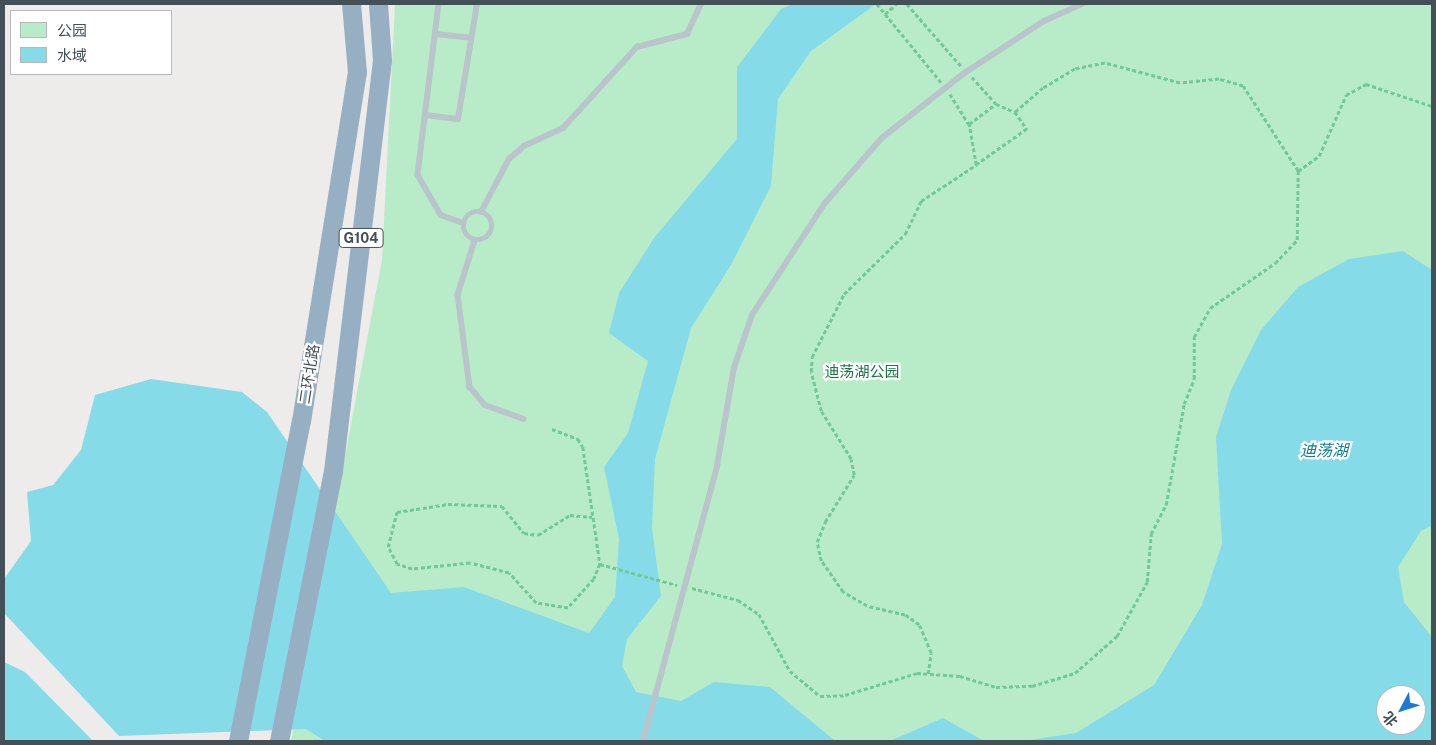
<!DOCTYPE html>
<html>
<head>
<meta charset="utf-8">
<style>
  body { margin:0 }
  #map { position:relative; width:1436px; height:745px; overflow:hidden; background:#eeebeb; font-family:"Public Sans","Noto Sans SC",sans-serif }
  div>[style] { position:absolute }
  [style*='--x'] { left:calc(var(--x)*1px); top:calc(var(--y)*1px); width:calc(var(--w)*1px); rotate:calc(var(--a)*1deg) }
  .green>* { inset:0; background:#b8ecc9 }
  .water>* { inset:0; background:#86dbe9 }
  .path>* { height:2.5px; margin-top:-1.25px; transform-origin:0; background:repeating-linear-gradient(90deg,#72c998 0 4px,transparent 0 6.5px) }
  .service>* { height:5.5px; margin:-2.75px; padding:0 2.75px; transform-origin:2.75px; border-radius:2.75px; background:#b9c4cb }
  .service>.ring { margin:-2.75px; padding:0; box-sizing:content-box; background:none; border:5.5px solid #b9c4cb; border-radius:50% }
  .trunk>* { height:19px; margin:-9.5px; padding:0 9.5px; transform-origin:9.5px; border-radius:9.5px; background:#97afc2 }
  span { translate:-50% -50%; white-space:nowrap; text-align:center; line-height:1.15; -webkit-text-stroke:4.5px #fff; paint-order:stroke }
  .shield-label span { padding:1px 4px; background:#fff; border:1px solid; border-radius:4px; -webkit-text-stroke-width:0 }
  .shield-label { font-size:14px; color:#445058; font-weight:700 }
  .park-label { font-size:15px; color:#187640 }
  .street-label { font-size:15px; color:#445058 }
  .water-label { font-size:16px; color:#0f7f92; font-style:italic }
  .frame { position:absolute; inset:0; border:5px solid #445058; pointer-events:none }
  .legend { position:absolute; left:10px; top:10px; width:162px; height:65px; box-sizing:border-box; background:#fff; border:1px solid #b4b9bc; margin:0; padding:6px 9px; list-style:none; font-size:15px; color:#445058 }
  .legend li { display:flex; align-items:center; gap:10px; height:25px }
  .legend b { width:25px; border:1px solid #b4b9bc }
  .north { position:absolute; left:1376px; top:685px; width:50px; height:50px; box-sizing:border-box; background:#fff; border:1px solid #b4b9bc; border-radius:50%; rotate:230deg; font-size:14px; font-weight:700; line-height:20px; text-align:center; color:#445058 }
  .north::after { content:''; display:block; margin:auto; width:18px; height:22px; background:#1c7ad6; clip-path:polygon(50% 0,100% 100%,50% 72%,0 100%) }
</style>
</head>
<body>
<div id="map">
  <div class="green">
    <div style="clip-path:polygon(evenodd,395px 4px,1432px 4px,1432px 741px,291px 741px,382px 260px,395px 4px,1386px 695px,1416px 695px,1416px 725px,1386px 725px,1386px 695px)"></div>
  </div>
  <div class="water">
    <div style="clip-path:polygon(792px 4px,876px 4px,811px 51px,778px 99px,771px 186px,731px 265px,691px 328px,655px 459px,652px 528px,661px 596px,627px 639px,622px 666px,636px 692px,681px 701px,714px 682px,770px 687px,834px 740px,852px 741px,325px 741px,306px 729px,119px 736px,4px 613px,4px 579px,31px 541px,27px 492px,53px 485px,81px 450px,95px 395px,151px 379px,242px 392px,267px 412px,391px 593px,464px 587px,589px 633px,615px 597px,619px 539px,604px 467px,628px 433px,648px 361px,609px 333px,619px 293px,654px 238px,737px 139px,737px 67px,781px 9px)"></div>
    <div style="clip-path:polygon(evenodd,1403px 251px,1432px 270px,1432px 525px,1421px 531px,1398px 567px,1404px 602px,1432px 637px,1432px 741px,1023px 741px,1076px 733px,1154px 685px,1202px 605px,1222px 544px,1216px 437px,1231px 390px,1261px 330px,1298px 287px,1349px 259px,1403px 251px,1386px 695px,1416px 695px,1416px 725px,1386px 725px,1386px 695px)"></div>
    <div style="clip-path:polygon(4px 662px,25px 672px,93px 741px,4px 741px)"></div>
    <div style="clip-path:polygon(943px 718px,984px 741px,890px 741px)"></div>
  </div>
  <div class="path">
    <div style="--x:877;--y:4;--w:101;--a:50.6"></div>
    <div style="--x:907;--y:4;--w:82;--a:48.9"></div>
    <div style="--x:885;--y:14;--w:15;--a:-42"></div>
    <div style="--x:972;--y:77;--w:36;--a:48"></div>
    <div style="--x:950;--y:94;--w:36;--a:58"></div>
    <div style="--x:996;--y:104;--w:21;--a:23"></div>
    <div style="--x:1015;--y:112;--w:21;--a:55"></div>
    <div style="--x:1027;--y:129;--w:62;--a:144.8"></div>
    <div style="--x:976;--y:165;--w:42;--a:-99.7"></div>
    <div style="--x:969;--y:124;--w:34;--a:-37"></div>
    <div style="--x:1298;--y:171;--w:26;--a:-36"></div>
    <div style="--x:1319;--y:156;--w:67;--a:-66.1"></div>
    <div style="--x:1346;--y:95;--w:23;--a:-29"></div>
    <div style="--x:1366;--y:84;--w:70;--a:18.4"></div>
    <div style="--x:552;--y:429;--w:28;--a:21"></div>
    <div style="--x:578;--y:439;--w:9;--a:58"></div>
    <div style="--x:583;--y:447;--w:118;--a:81.7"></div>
    <div style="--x:600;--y:564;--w:16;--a:112"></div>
    <div style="--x:594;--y:579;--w:39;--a:132"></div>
    <div style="--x:568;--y:608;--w:32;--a:-171"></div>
    <div style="--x:536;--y:603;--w:40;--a:-132"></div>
    <div style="--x:509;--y:573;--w:40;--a:-165.6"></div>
    <div style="--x:470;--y:563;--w:58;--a:174.1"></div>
    <div style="--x:412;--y:569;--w:16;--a:-162"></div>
    <div style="--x:397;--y:564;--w:19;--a:-118"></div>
    <div style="--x:388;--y:547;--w:36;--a:-76"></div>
    <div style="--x:397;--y:512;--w:52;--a:-8.9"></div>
    <div style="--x:448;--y:504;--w:54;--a:2.1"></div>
    <div style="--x:502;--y:506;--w:35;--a:51"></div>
    <div style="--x:524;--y:533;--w:14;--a:8"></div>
    <div style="--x:538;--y:535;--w:38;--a:-32"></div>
    <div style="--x:570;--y:515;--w:22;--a:5"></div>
    <div style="--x:600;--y:564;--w:80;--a:15.3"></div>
    <div style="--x:692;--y:588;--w:48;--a:14.6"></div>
    <div style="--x:738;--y:600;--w:25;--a:34"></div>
    <div style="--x:759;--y:614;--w:65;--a:61.5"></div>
    <div style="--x:790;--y:671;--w:39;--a:40"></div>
    <div style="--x:820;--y:696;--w:25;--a:-2"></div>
    <div style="--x:845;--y:695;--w:75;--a:-17"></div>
    <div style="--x:917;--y:673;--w:43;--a:4"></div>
    <div style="--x:960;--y:676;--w:38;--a:17"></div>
    <div style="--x:996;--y:687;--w:36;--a:-2"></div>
    <div style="--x:1032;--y:686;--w:45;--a:-16.8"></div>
    <div style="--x:1075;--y:673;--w:56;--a:-41.4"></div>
    <div style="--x:1117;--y:636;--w:62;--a:-60.9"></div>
    <div style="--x:1147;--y:582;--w:48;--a:-85.2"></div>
    <div style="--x:1151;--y:534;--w:33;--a:-63"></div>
    <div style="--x:1166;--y:505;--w:103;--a:-79.9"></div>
    <div style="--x:1184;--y:404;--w:27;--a:-68"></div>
    <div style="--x:1194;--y:379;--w:42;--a:-90"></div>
    <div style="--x:1194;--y:337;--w:33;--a:-61"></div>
    <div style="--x:1210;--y:308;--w:79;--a:-34.7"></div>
    <div style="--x:1275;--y:263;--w:32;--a:-46"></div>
    <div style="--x:1297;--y:240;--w:69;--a:-89.2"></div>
    <div style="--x:1298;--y:171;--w:101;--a:-122.9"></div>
    <div style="--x:1243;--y:86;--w:25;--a:-164"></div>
    <div style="--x:1219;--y:79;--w:39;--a:174"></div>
    <div style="--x:1180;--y:83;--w:78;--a:-165.1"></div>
    <div style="--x:1105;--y:63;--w:31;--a:169"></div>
    <div style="--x:1075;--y:69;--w:37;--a:149"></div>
    <div style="--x:1043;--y:88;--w:37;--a:139"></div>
    <div style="--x:928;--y:674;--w:21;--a:-82"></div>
    <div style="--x:931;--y:653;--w:30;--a:-113"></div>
    <div style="--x:919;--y:625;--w:17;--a:-144"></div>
    <div style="--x:905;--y:615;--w:39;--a:-167"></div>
    <div style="--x:867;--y:606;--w:28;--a:-150"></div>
    <div style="--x:843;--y:592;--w:38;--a:-125"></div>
    <div style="--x:821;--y:561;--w:19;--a:-102"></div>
    <div style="--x:817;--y:542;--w:22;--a:-68"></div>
    <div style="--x:825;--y:522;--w:55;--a:-58.3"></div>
    <div style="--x:854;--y:475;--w:16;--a:-101"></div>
    <div style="--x:851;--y:459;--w:57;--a:-122"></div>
    <div style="--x:821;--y:411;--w:40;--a:-104.4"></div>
    <div style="--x:811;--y:372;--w:15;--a:-86"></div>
    <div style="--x:812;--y:357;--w:71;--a:-63.1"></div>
    <div style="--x:844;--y:294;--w:86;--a:-44.5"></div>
    <div style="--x:905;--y:234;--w:37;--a:-64"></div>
    <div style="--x:921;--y:201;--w:66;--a:-33.2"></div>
  </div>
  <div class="service">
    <div style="--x:439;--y:4;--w:172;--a:97"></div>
    <div style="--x:418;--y:175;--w:46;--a:60.1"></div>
    <div style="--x:441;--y:215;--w:23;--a:20"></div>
    <div style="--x:435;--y:34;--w:36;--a:6"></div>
    <div style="--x:425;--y:115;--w:33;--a:7"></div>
    <div style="--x:458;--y:119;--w:117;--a:-80.6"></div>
    <div class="ring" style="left:464px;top:212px;width:22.5px;height:22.5px"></div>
    <div style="--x:481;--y:212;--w:60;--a:-62.2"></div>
    <div style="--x:509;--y:159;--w:20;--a:-41"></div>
    <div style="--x:524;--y:146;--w:43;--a:-24.8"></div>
    <div style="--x:563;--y:128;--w:110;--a:-47.6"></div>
    <div style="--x:637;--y:47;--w:52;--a:-14.6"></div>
    <div style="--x:687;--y:34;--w:33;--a:-65"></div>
    <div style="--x:475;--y:241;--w:57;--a:107.5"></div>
    <div style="--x:458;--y:295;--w:93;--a:82.6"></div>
    <div style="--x:470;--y:387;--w:23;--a:50"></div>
    <div style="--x:485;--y:405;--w:41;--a:19.7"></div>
    <div style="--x:643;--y:741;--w:285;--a:-74.9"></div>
    <div style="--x:717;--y:466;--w:99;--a:-80.2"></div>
    <div style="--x:734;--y:368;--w:56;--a:-71.2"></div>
    <div style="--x:752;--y:315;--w:134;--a:-56.9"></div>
    <div style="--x:825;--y:203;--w:86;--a:-48.8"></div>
    <div style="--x:882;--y:138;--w:107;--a:-38.2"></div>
    <div style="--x:966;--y:72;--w:93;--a:-33.2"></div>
    <div style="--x:1044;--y:21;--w:42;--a:-24.1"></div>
  </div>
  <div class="trunk">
    <div style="--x:238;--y:741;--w:326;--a:-78.9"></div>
    <div style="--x:301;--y:421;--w:353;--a:-80.9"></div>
    <div style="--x:357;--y:72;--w:68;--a:-95"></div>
    <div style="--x:279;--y:741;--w:275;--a:-78.7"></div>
    <div style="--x:333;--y:471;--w:414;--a:-83.2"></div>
    <div style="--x:382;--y:60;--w:56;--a:-94.1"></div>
  </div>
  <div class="shield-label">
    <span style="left:361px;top:238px">G104</span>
  </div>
  <div class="park-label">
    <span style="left:862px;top:372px">迪荡湖公园</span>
  </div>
  <div class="street-label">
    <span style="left:309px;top:374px;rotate:-81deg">二环北路</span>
  </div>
  <div class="water-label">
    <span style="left:1324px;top:451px">迪荡湖</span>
  </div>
  <div class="frame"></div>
  <ul class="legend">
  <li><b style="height:14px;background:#b8ecc9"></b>公园</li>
  <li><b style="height:14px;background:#86dbe9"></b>水域</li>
  </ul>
  <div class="north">北</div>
</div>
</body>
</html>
